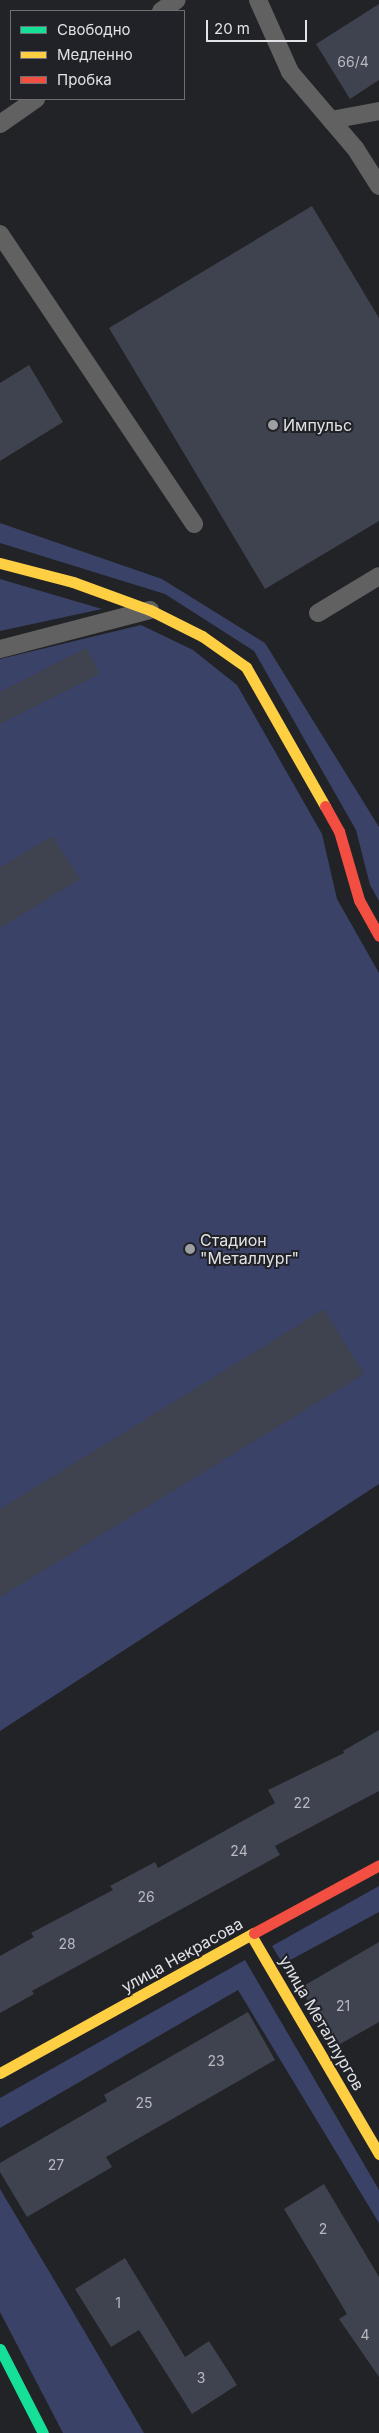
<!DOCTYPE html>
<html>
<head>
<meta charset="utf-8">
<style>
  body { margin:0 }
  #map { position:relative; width:379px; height:2433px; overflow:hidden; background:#222326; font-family:Inter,sans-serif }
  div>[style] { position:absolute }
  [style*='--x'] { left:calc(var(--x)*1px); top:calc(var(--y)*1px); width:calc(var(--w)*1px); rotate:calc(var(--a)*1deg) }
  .green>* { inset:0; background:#3a4267 }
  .building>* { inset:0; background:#3f424f }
  .lane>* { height:18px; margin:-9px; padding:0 9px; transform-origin:9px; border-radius:9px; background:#616162 }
  .fast>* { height:11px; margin:-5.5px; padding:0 5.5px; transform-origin:5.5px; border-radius:5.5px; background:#16e098 }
  .slow>* { height:11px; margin:-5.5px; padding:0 5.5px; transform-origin:5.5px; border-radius:5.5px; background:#ffcf43 }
  .jam>* { height:11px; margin:-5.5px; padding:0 5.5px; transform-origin:5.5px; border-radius:5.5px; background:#f24e42 }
  .dots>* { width:14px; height:14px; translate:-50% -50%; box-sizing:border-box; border:2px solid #212227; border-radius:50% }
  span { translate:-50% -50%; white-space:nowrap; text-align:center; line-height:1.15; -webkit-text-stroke:4px #212227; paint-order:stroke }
  .number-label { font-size:14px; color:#b8bac0 }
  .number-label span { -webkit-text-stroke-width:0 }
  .poi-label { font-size:16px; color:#e1e2e5 }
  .left { translate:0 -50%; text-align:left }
  .street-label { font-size:16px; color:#e1e2e5 }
  .legend { position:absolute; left:10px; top:10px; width:175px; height:90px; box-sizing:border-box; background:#212227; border:1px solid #6e6f73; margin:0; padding:6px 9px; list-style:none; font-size:15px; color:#e1e2e5 }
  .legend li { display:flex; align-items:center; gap:10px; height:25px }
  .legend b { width:25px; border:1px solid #6e6f73 }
  .scale { position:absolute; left:206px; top:20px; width:101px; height:22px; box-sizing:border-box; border:2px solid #e1e2e5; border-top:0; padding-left:6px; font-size:15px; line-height:18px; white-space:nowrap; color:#e1e2e5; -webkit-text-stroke:4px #212227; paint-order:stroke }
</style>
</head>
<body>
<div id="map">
  <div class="green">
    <div style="clip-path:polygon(0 523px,162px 579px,265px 643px,379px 827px,379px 901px,370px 885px,356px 830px,254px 651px,165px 594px,0 543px)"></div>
    <div style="clip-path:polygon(0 579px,102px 609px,0 631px)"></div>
    <div style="clip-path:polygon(141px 625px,193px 650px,237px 685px,322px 834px,337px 899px,379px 973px,379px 1484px,0 1731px,0 659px)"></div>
    <div style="clip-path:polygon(379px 1886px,379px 1912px,283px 1964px,272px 1946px)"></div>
    <div style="clip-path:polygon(245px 1960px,379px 2190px,379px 2223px,238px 1990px,0 2128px,0 2098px)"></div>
    <div style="clip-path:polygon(0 2189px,59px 2288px,144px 2433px,63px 2433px,0 2312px)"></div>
  </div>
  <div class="building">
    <div style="clip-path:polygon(379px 4px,379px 80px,350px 99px,316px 44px)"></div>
    <div style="clip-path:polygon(312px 206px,379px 318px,379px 521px,265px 589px,109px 328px)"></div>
    <div style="clip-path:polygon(29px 365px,63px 422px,0 461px,0 383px)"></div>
    <div style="clip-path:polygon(87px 648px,100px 674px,0 724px,0 692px)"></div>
    <div style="clip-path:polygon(52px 836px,80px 879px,0 928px,0 868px)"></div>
    <div style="clip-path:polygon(324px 1309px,364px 1374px,0 1597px,0 1509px)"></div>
    <div style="clip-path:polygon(379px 1730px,379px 1791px,275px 1846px,280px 1855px,32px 1991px,34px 1994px,0 2013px,0 1956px,34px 1937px,31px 1933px,113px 1890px,110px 1886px,155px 1862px,158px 1868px,275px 1803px,268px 1790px,344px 1753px,343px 1751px)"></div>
    <div style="clip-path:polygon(379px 1942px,379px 2022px,335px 2047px,300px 1988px)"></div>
    <div style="clip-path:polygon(248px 2012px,275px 2060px,106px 2157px,112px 2167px,27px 2217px,0 2172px,0 2163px,107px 2101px,104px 2095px)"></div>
    <div style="clip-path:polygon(324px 2184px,379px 2277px,379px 2377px,339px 2319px,347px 2314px,284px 2209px)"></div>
    <div style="clip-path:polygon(125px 2258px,185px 2357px,209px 2341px,237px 2385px,192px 2414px,139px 2330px,111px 2347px,75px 2289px)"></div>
  </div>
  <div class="lane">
    <div style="--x:258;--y:0;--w:79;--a:66"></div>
    <div style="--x:290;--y:72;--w:100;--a:49.5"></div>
    <div style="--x:355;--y:148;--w:45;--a:57.7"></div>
    <div style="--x:161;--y:11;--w:19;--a:-35"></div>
    <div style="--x:331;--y:120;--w:49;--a:-10.6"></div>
    <div style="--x:0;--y:124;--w:44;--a:-34.8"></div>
    <div style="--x:0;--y:234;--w:349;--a:56.2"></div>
    <div style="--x:318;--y:613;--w:71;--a:-31.2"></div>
    <div style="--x:0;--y:649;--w:155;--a:-14.6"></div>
  </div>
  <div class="fast">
    <div style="--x:0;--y:2349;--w:94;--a:62.9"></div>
  </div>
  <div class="slow">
    <div style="--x:0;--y:563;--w:75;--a:14.6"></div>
    <div style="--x:73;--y:582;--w:82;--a:20"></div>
    <div style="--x:150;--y:610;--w:58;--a:26.6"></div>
    <div style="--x:202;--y:636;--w:54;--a:35.2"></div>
    <div style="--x:246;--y:667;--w:160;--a:60.4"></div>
    <div style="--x:251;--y:1935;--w:254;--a:59.7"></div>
    <div style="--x:0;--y:2073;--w:290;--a:-28.9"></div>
  </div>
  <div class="jam">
    <div style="--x:325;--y:806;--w:29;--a:61"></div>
    <div style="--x:339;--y:831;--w:72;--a:73.8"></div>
    <div style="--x:359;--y:900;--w:41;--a:60.9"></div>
    <div style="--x:254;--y:1933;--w:142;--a:-28.5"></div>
  </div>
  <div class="dots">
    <div style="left:273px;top:425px;background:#9e9fa2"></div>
    <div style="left:190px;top:1249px;background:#9e9fa2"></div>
  </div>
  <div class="number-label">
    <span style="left:353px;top:62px">66/4</span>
    <span style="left:302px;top:1803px">22</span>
    <span style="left:239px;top:1851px">24</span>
    <span style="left:146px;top:1897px">26</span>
    <span style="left:67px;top:1944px">28</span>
    <span style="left:343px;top:2006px">21</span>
    <span style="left:216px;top:2061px">23</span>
    <span style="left:144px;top:2103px">25</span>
    <span style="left:56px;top:2165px">27</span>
    <span style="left:323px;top:2229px">2</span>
    <span style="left:118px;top:2303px">1</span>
    <span style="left:365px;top:2335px">4</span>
    <span style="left:201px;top:2378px">3</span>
  </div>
  <div class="poi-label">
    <span class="left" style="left:283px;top:425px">Импульс</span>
    <span class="left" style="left:200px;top:1249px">Стадион<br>"Металлург"</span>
  </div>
  <div class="street-label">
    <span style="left:182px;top:1955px;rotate:-29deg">улица Некрасова</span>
    <span style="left:322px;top:2023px;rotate:60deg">улица Металлургов</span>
  </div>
  <ul class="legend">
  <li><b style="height:6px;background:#16e098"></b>Свободно</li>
  <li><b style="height:6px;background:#ffcf43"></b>Медленно</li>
  <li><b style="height:6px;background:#f24e42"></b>Пробка</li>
  </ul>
  <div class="scale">20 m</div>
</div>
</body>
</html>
